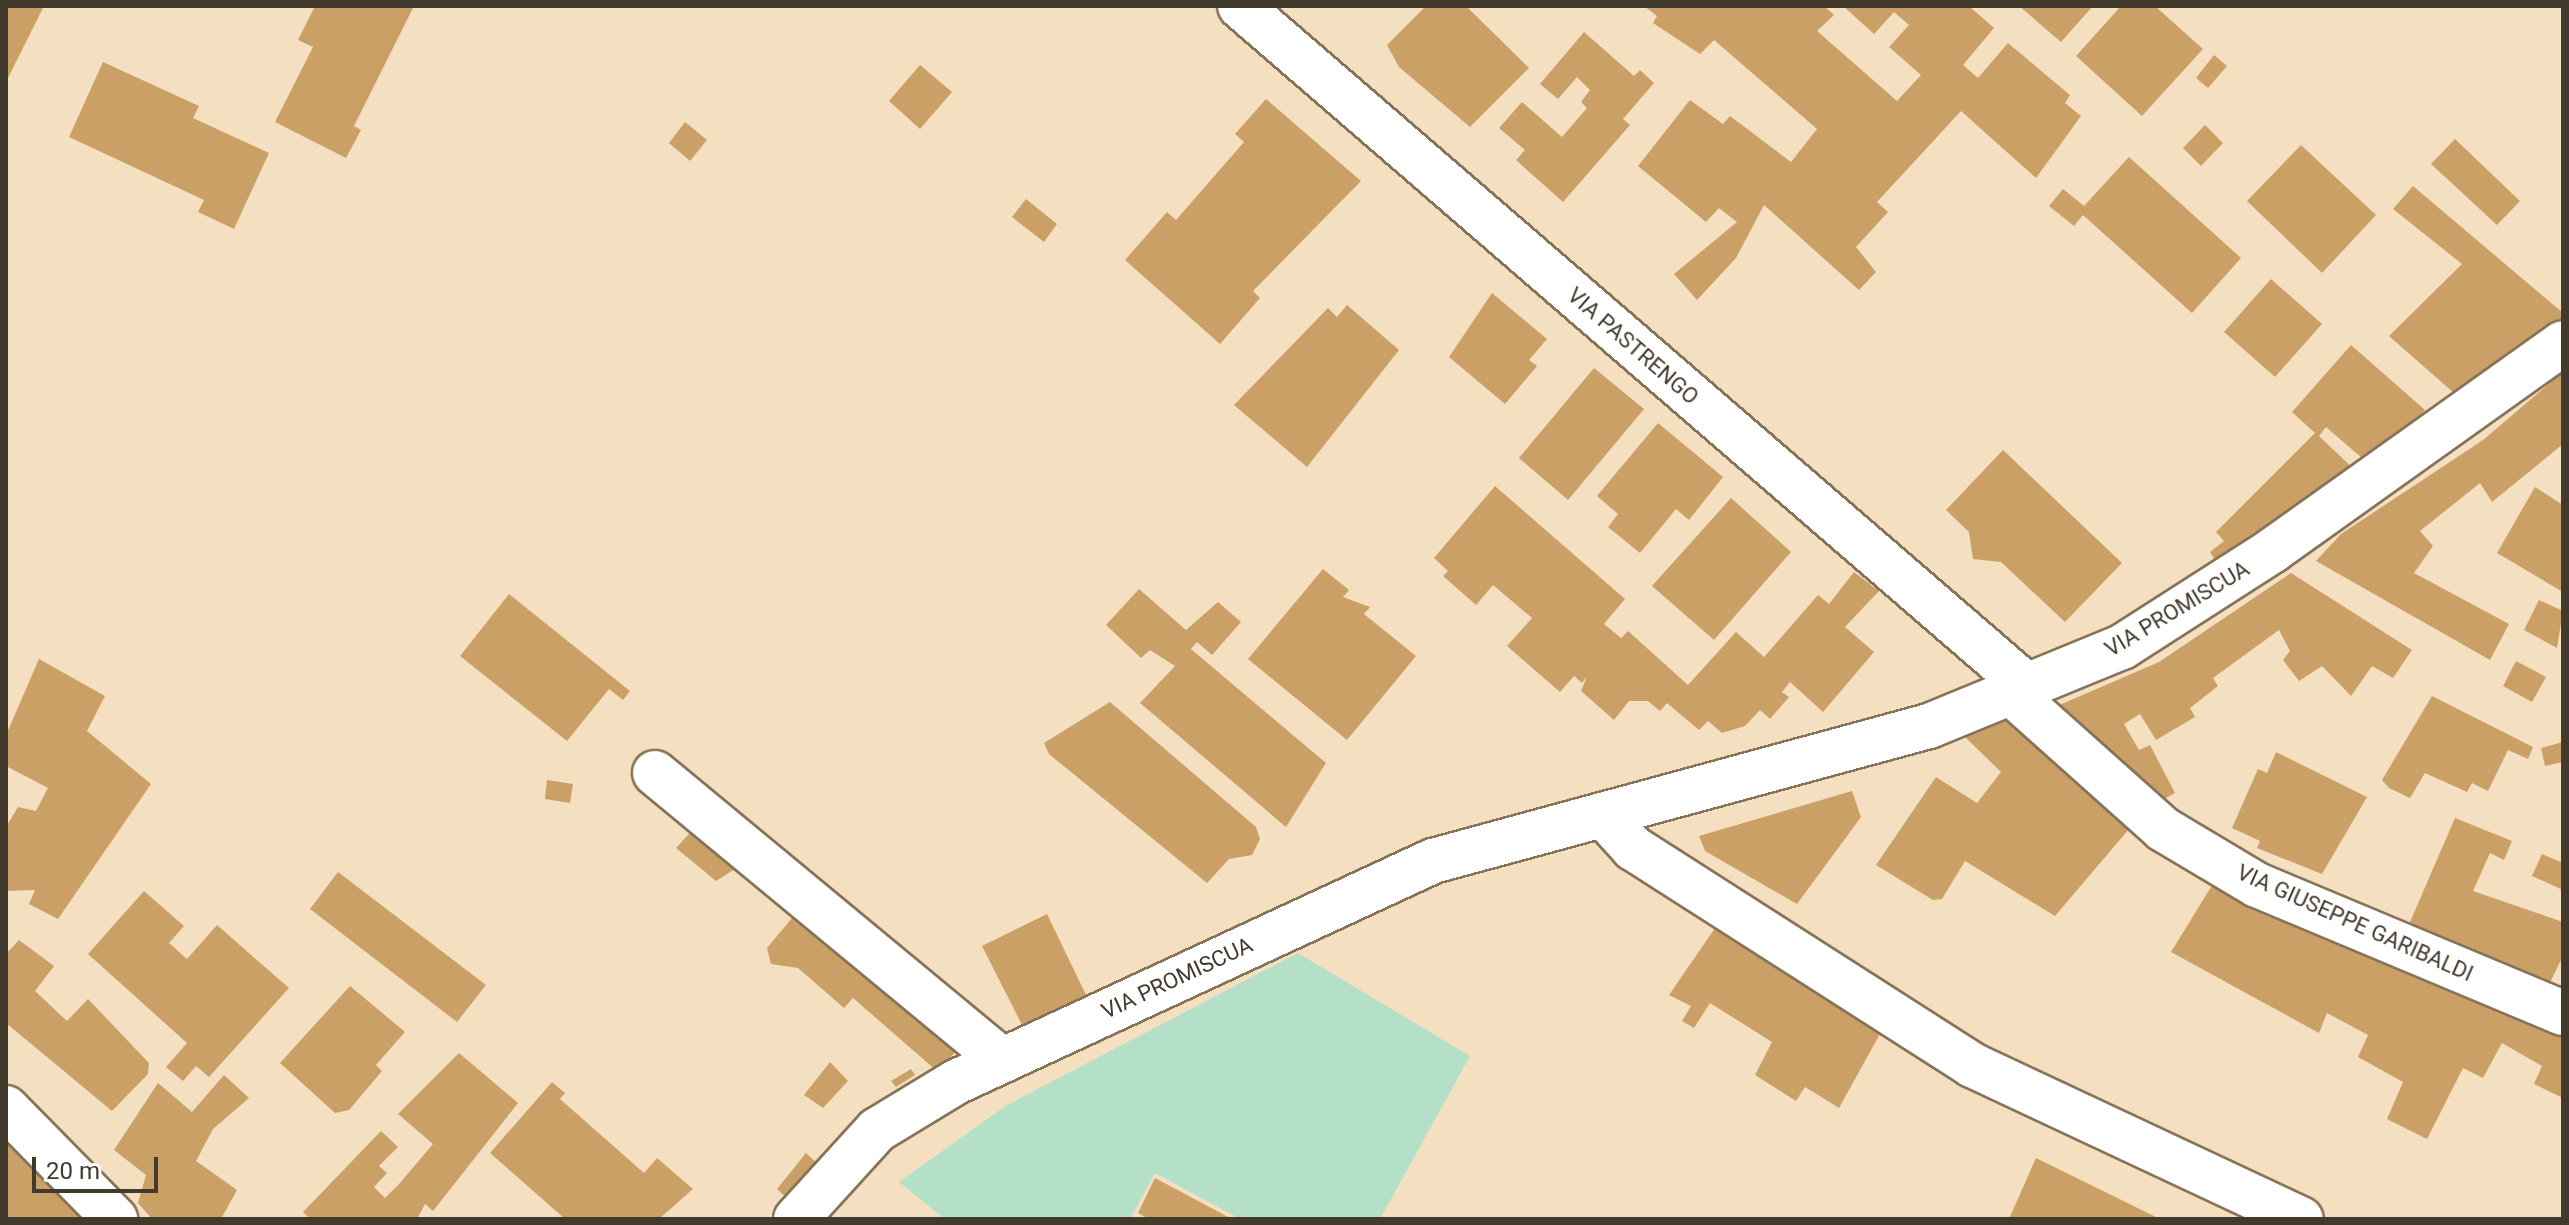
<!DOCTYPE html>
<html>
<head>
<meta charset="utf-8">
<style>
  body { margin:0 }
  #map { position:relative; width:2569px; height:1225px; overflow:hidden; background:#f5dfc1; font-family:Roboto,sans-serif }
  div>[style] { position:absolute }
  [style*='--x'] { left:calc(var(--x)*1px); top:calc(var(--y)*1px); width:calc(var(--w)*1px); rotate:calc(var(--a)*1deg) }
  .green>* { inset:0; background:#b4e0c7 }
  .building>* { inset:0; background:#cba067 }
  .roads { filter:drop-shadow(2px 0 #877358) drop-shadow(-2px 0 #877358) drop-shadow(0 2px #877358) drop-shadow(0 -2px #877358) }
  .minor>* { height:44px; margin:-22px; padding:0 22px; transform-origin:22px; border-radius:22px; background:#fff }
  span { translate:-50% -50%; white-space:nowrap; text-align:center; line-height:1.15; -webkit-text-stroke:6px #fff; paint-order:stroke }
  .street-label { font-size:22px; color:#433a2e }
  .frame { position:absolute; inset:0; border:8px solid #433a2e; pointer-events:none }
  .scale { position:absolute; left:32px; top:1157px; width:126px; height:36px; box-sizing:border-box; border:4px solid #433a2e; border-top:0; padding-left:10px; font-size:24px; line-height:28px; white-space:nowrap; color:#433a2e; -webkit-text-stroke:6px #fff; paint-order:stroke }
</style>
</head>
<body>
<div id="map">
  <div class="green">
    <div style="clip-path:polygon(1298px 953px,1470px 1056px,1380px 1219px,1240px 1219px,1155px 1173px,1130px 1219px,945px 1219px,899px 1182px,1007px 1105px)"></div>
  </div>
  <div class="building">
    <div style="clip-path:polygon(6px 6px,44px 6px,6px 82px)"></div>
    <div style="clip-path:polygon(315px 6px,414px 6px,354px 126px,361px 130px,346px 158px,275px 122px,313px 47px,298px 40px)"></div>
    <div style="clip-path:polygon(1426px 6px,1466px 6px,1529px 68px,1470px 127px,1399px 67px,1387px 45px)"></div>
    <div style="clip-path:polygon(1644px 6px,1824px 6px,1834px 15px,1817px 31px,1897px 101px,1921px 75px,1889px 47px,1909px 25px,1894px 12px,1874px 34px,1843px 6px,1969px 6px,1994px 28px,1963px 65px,1978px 78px,2008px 43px,2070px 95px,2065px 103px,2081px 116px,2036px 178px,1961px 111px,1877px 202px,1888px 212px,1856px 247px,1876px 272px,1859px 290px,1764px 205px,1736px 258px,1697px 300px,1674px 274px,1737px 222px,1719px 208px,1706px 222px,1638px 166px,1690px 100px,1723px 124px,1730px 116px,1791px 162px,1817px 129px,1714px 40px,1700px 54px,1653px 23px,1657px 16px)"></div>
    <div style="clip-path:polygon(2019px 6px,2093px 6px,2061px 42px)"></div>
    <div style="clip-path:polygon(2121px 6px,2155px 6px,2203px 49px,2142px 116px,2076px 56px)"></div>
    <div style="clip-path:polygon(1584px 32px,1634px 76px,1640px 70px,1654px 83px,1623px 119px,1630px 125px,1563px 202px,1516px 160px,1525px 150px,1499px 128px,1522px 102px,1562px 137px,1587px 108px,1581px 102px,1590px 90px,1577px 77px,1558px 99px,1540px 84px)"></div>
    <div style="clip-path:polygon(2214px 55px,2227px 66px,2208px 88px,2196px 78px)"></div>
    <div style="clip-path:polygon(103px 62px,199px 106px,193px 118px,269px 153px,234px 229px,198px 212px,204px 200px,69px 137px)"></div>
    <div style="clip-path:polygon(920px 65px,952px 92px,920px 129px,889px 101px)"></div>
    <div style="clip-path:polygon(1266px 99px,1361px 181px,1253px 291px,1260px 298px,1220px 344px,1125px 260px,1167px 212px,1176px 220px,1244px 142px,1235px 134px)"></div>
    <div style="clip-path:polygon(685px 122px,707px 140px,690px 161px,669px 143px)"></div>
    <div style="clip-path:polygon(2205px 125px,2223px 143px,2201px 166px,2183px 148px)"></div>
    <div style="clip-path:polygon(2455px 139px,2520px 201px,2497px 225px,2431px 164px)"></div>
    <div style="clip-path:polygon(2301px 145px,2376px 215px,2322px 273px,2247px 201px)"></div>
    <div style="clip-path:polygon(2129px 157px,2241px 258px,2192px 313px,2083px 215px,2074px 226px,2049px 206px,2063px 189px,2084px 206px)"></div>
    <div style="clip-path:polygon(2413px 186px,2563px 313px,2563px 328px,2462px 400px,2389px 336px,2462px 264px,2393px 209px)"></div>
    <div style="clip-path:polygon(1026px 199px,1057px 224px,1044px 242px,1012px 217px)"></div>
    <div style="clip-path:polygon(2271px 279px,2322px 324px,2275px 377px,2224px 332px)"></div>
    <div style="clip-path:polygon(1492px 293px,1547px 339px,1529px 360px,1537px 366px,1505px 404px,1449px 357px)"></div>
    <div style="clip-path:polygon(1347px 305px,1399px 350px,1307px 467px,1234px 405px,1328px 308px,1337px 317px)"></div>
    <div style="clip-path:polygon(2351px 345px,2425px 410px,2401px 437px,2362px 458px,2326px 427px,2319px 436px,2359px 474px,2219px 567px,2210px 552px,2224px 541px,2216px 532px,2315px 433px,2292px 412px)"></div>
    <div style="clip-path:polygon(1594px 368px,1644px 409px,1568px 500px,1519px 458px)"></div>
    <div style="clip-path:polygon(2563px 372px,2563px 444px,2492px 502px,2480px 483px,2420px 531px,2433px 546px,2414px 573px,2509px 624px,2490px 660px,2316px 561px,2341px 534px,2483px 440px)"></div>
    <div style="clip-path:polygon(1658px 423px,1723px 477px,1689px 520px,1676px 509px,1640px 553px,1608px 527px,1618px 514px,1597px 496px)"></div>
    <div style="clip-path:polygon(2003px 450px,2122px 563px,2065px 622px,2001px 562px,1973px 559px,1969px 532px,1946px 510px)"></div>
    <div style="clip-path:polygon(1495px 486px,1625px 599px,1604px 624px,1621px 638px,1628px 631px,1688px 685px,1736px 632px,1764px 657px,1818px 595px,1829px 604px,1854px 572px,1879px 591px,1845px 627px,1874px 652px,1823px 712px,1790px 682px,1782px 692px,1789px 697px,1770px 719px,1760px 710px,1745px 726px,1722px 733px,1708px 721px,1699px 730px,1667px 703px,1660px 711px,1648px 701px,1629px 701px,1614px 720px,1581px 691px,1587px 676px,1582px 683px,1574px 676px,1560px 692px,1507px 646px,1532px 618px,1493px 585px,1476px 605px,1443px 576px,1448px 571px,1434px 558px)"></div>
    <div style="clip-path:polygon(2535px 487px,2563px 505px,2563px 592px,2497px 553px)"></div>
    <div style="clip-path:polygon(1731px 498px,1791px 552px,1714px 640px,1652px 586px)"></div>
    <div style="clip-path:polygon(1323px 569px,1349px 590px,1343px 597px,1370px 607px,1364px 614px,1416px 656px,1347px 740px,1248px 659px)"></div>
    <div style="clip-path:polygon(2291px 573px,2412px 650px,2393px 678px,2372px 666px,2351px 696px,2322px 666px,2299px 681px,2283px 660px,2290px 651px,2279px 630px,2213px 678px,2218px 686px,2190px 708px,2195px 717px,2156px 740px,2140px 714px,2124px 724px,2139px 750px,2150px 745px,2175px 793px,2157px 803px,2050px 709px,2159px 662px)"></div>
    <div style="clip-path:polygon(1139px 589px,1186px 630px,1218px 602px,1241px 622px,1212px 655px,1197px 642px,1191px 649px,1326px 763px,1286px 827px,1140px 703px,1175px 666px,1150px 650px,1141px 658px,1106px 625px)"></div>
    <div style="clip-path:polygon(509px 594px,630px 691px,623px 700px,609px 689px,567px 741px,460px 656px)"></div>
    <div style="clip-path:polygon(2539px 600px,2563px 611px,2557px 648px,2524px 630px)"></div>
    <div style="clip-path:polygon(39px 659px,105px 696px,87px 731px,151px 784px,58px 919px,29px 904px,35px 890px,6px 891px,6px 827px,18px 807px,36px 811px,48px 788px,6px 766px,6px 735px)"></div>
    <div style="clip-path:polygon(2516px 661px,2546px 677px,2532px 702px,2503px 686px)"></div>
    <div style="clip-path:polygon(2432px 696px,2533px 747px,2528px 759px,2508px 750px,2488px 791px,2472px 783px,2467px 792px,2425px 773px,2410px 798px,2389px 788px,2382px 780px)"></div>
    <div style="clip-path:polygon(1110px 702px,1256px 827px,1260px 839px,1252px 855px,1229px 859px,1207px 883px,1049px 754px,1044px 743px)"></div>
    <div style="clip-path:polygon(2018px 715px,2129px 829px,2055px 916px,1965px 861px,1942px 899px,1933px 900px,1876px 865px,1936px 777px,1977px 803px,2001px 772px,1965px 737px)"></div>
    <div style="clip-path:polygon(2563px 742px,2563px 762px,2545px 766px,2541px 748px)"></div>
    <div style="clip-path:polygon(2276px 752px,2367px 797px,2322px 874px,2257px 848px,2260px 841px,2232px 828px,2258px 769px,2267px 773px)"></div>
    <div style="clip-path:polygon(547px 780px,573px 784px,570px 803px,545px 799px)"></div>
    <div style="clip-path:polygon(1852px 791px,1861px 817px,1797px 904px,1705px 851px,1699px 836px)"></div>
    <div style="clip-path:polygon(2455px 818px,2512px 841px,2504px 860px,2490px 853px,2473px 891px,2563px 922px,2563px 956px,2544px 995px,2410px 922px)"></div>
    <div style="clip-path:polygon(700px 822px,767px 877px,759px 888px,735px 869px,716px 881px,676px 848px)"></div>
    <div style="clip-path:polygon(2542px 854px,2563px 863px,2563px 890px,2532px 876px)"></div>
    <div style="clip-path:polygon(338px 872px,486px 985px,457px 1022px,310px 909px)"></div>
    <div style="clip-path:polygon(2219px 874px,2563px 1034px,2563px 1098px,2534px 1084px,2542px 1066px,2502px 1043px,2483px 1078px,2463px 1068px,2427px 1139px,2387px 1119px,2403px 1082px,2358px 1057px,2368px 1035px,2327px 1013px,2319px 1033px,2171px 952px)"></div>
    <div style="clip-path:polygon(144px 891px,184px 926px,169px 943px,187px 959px,217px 925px,289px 988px,209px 1077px,196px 1066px,183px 1081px,166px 1067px,187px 1043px,88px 954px)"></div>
    <div style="clip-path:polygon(1047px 914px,1087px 997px,1023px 1027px,982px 946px)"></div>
    <div style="clip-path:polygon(792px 918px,962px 1044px,938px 1072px,853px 998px,844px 1008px,798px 968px,771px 964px,767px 948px)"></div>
    <div style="clip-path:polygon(1715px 928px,1881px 1032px,1839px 1108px,1805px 1087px,1796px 1101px,1755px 1075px,1772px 1042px,1710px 1003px,1694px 1028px,1682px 1021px,1691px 1006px,1669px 995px)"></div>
    <div style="clip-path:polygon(19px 940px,54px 966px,35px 991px,67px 1021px,88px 999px,149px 1063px,148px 1074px,112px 1111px,6px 1023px,6px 954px)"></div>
    <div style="clip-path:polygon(350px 986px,405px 1032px,376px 1065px,382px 1071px,349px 1110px,335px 1113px,280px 1063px)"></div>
    <div style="clip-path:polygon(459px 1053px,518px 1103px,433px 1211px,425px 1204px,417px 1219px,310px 1219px,303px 1212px,381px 1131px,398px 1147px,379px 1166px,387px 1173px,374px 1187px,385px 1198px,400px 1183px,433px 1144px,398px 1114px)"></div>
    <div style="clip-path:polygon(830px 1062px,848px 1081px,823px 1108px,804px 1095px)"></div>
    <div style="clip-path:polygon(911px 1069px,915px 1075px,896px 1087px,891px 1081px)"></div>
    <div style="clip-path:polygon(224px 1075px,249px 1098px,213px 1129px,196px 1161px,237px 1190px,221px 1219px,152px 1219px,138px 1203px,146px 1175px,114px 1150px,158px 1083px,192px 1112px)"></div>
    <div style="clip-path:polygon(552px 1082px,565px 1093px,560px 1099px,644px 1173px,657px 1158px,693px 1189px,659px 1219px,565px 1219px,490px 1153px)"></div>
    <div style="clip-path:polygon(6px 1127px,100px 1219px,6px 1219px)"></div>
    <div style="clip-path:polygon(806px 1153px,818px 1164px,789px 1200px,777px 1189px)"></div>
    <div style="clip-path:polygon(2036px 1158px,2160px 1219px,2009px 1219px)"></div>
    <div style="clip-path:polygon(1155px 1178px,1232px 1219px,1149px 1219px,1138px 1213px)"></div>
  </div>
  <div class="roads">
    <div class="minor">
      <div style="--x:1240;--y:6;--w:1040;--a:40.83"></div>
      <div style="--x:2011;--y:693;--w:204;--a:41.8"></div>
      <div style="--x:2163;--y:829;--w:109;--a:30.8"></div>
      <div style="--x:2257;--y:885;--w:332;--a:22.7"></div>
      <div style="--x:655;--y:773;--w:450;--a:39.6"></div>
      <div style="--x:1603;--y:815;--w:45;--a:47.7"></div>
      <div style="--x:1633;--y:848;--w:403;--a:32.6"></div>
      <div style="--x:1972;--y:1065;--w:363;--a:25.1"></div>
      <div style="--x:6;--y:1108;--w:156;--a:45.5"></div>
      <div style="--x:796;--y:1219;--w:120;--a:-47.7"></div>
      <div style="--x:877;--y:1130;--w:92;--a:-31.3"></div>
      <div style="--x:956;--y:1082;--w:526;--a:-24.86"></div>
      <div style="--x:1433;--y:861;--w:514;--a:-15.23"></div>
      <div style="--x:1929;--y:726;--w:209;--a:-22.3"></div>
      <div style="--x:2122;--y:647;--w:179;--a:-32.7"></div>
      <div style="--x:2273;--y:550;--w:356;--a:-35.5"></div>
    </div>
  </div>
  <div class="street-label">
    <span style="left:1633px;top:346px;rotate:41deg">VIA PASTRENGO</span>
    <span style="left:2177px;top:609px;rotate:-31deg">VIA PROMISCUA</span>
    <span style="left:2355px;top:923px;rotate:24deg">VIA GIUSEPPE GARIBALDI</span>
    <span style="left:1177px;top:978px;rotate:-25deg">VIA PROMISCUA</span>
  </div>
  <div class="frame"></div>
  <div class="scale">20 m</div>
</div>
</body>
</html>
